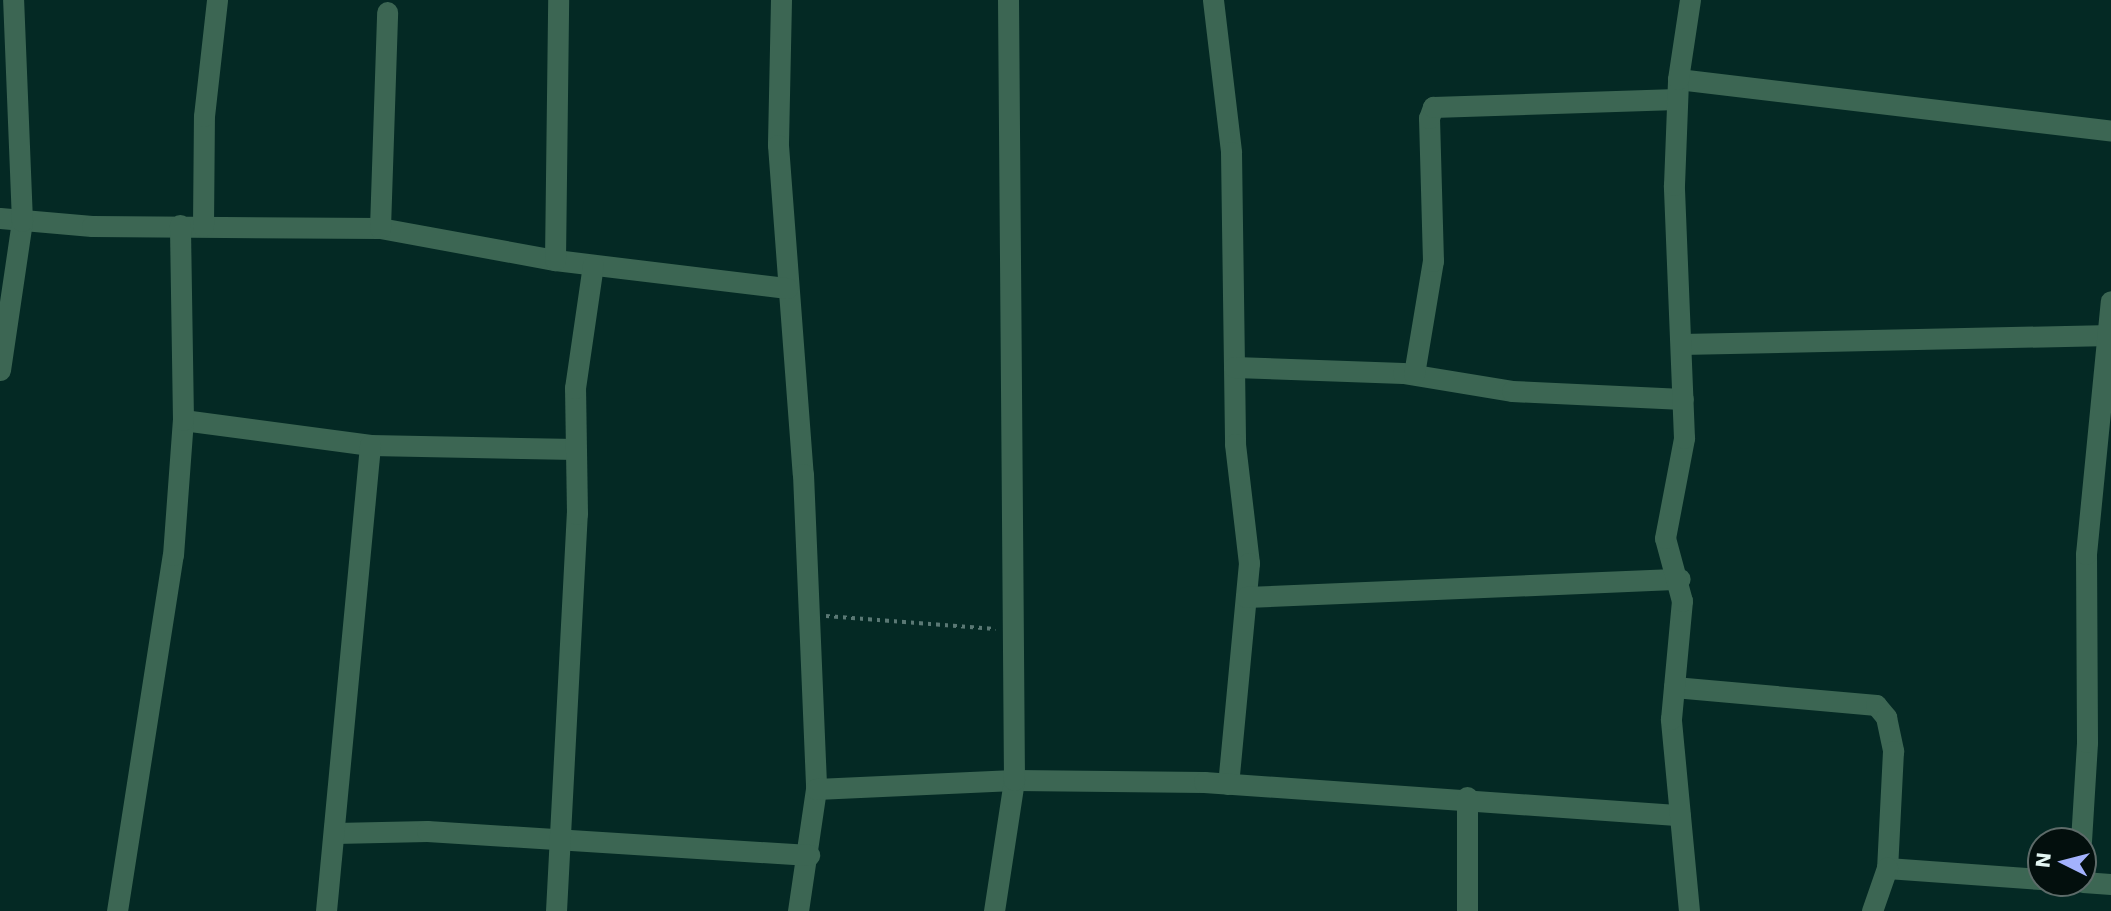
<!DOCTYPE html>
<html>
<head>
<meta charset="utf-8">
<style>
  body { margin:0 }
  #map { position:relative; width:2111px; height:911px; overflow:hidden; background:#042924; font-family:"DejaVu Sans",sans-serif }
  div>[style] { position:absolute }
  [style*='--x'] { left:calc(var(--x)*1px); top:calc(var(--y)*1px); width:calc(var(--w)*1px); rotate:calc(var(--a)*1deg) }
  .path>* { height:3.5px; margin-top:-1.75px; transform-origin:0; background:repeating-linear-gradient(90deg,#5a7874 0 3.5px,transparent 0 8.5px) }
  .minor>* { height:21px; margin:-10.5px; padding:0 10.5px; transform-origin:10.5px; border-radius:10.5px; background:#3c6653 }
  span { translate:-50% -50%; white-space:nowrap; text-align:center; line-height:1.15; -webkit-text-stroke:5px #030f0d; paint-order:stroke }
  .north { position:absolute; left:2027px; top:827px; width:70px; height:70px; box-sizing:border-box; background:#030f0d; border:2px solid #5d6b69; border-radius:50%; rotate:276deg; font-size:19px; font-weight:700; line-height:28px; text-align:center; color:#e3f6f2 }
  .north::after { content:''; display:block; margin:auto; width:24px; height:32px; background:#a3b2fd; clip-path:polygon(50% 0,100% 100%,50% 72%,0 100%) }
</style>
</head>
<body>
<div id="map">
  <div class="path">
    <div style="--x:826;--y:616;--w:170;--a:4.4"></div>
  </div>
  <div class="minor">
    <div style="--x:781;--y:0;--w:145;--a:91.2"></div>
    <div style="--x:778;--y:145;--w:330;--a:85.7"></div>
    <div style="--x:803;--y:474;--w:315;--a:87.6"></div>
    <div style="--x:816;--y:789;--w:123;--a:98.4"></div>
    <div style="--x:1213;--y:0;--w:153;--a:83.2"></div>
    <div style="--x:1231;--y:152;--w:292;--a:89.2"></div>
    <div style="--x:1235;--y:444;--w:120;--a:83.3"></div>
    <div style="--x:1249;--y:563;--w:222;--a:95.4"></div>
    <div style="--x:1678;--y:79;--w:436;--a:6.8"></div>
    <div style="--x:0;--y:218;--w:92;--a:5"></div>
    <div style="--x:92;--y:226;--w:288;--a:0.4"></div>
    <div style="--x:380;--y:228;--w:178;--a:10.4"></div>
    <div style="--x:555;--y:260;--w:234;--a:6.9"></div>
    <div style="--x:203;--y:226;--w:110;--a:-89.5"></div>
    <div style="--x:204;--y:116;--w:117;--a:-83.6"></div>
    <div style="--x:380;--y:228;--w:216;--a:-88.1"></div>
    <div style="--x:555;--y:260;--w:260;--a:-89.3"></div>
    <div style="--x:1681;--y:344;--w:430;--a:-1.2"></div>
    <div style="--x:1234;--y:367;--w:169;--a:2"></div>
    <div style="--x:1403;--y:373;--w:110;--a:9.4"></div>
    <div style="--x:1512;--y:391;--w:171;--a:2.7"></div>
    <div style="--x:0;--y:370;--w:151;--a:-81.6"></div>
    <div style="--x:22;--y:221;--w:221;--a:-92.3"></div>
    <div style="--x:1414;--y:374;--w:115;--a:-80.5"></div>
    <div style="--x:1433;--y:261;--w:143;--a:-91.6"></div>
    <div style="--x:1429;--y:118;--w:12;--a:-70"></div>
    <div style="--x:1433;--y:107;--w:244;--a:-1.9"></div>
    <div style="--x:183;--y:420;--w:189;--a:7.6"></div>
    <div style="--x:370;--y:445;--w:205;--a:1.1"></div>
    <div style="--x:1246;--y:597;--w:434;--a:-2.4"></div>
    <div style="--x:1674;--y:687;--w:203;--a:5.1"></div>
    <div style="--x:1876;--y:705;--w:16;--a:50"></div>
    <div style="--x:1886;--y:717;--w:35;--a:78"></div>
    <div style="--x:1893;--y:751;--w:117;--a:92.9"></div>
    <div style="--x:1887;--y:868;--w:154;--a:4.1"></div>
    <div style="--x:816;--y:789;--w:198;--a:-2.6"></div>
    <div style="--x:1014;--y:780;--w:190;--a:0.6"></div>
    <div style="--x:1204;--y:782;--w:477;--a:4"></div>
    <div style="--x:335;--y:833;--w:92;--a:-1.2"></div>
    <div style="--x:427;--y:831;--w:383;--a:3.6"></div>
    <div style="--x:2081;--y:841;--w:99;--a:-86.5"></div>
    <div style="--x:2087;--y:742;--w:188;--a:-90.3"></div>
    <div style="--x:2086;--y:554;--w:254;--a:-84.4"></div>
    <div style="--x:2083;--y:882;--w:28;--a:4"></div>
    <div style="--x:117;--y:911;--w:360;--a:-81.1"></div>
    <div style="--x:173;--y:555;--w:135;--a:-85.8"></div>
    <div style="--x:183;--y:420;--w:195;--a:-90.9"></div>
    <div style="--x:326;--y:911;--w:468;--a:-84.6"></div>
    <div style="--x:556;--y:911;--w:398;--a:-87"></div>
    <div style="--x:577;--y:514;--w:126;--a:-90.9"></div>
    <div style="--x:575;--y:388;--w:124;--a:-81.7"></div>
    <div style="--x:994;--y:911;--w:133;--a:-81.3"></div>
    <div style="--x:1014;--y:780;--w:780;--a:-90.44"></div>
    <div style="--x:1467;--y:911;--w:114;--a:-90"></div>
    <div style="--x:1689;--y:911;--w:193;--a:-95.4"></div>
    <div style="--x:1671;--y:719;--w:119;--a:-84.7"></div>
    <div style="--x:1682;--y:601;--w:65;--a:-105.1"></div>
    <div style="--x:1665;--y:538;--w:102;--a:-79.2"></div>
    <div style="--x:1684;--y:438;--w:253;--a:-92.3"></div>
    <div style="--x:1674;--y:185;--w:106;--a:-87.8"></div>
    <div style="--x:1678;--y:79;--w:80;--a:-81.4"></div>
    <div style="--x:1872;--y:911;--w:46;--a:-70.8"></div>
  </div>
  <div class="north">N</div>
</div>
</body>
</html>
